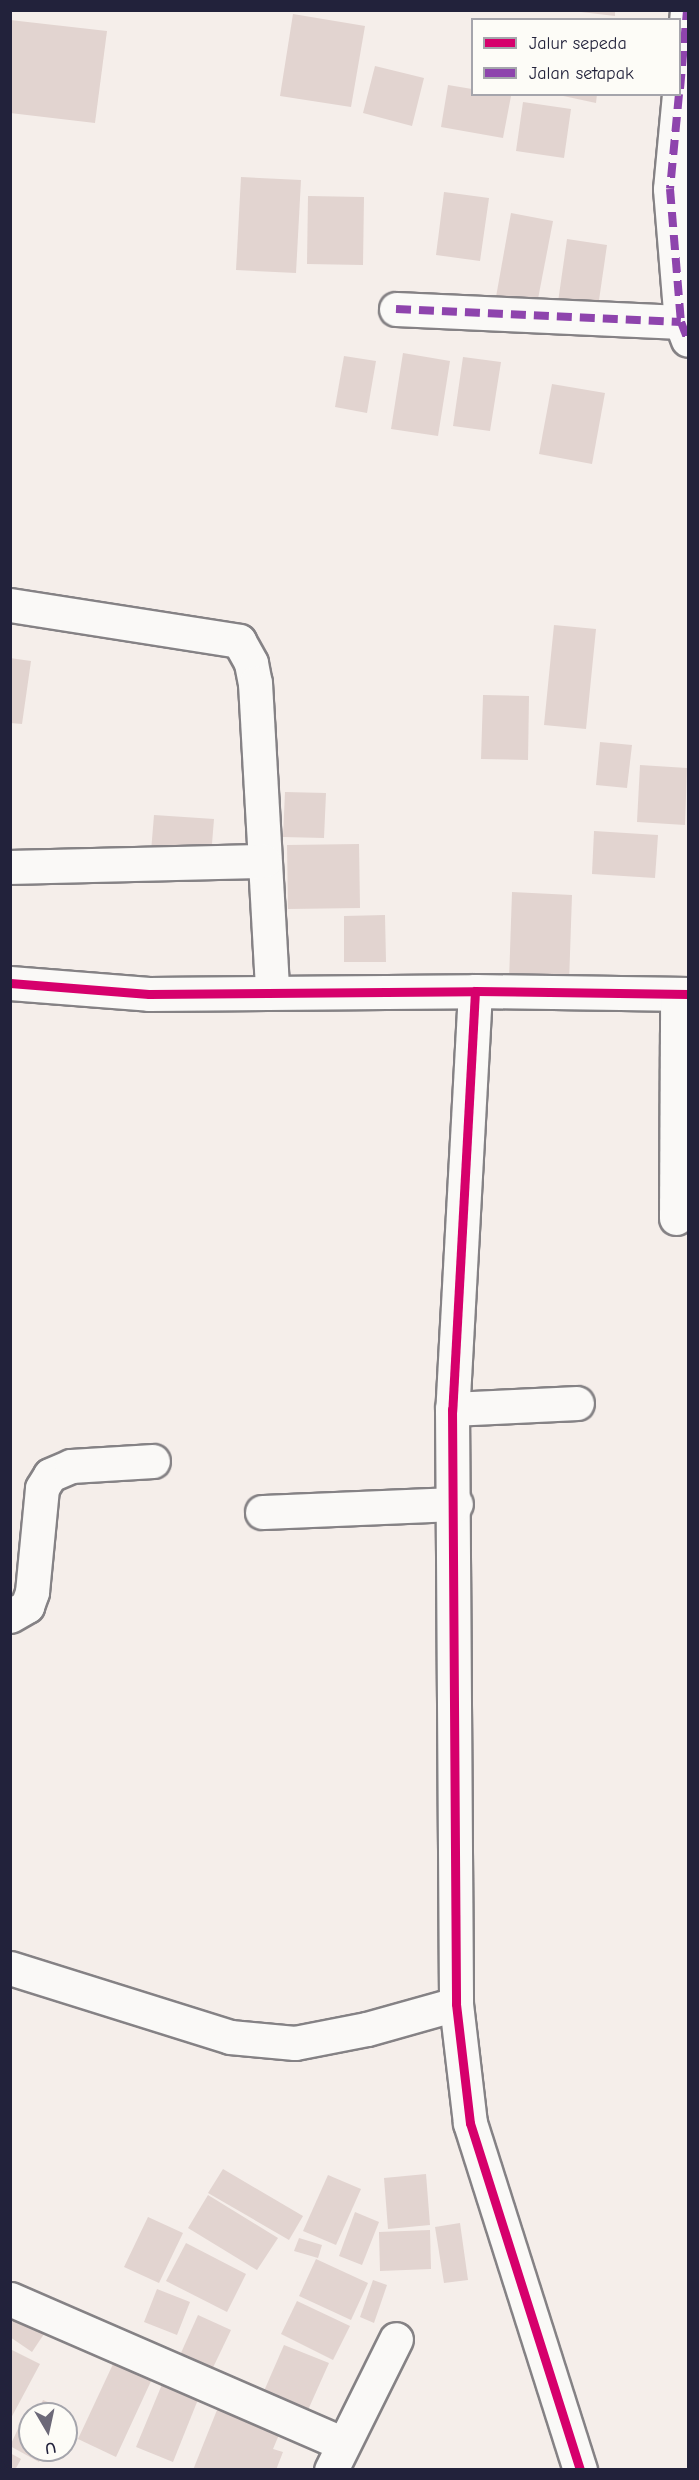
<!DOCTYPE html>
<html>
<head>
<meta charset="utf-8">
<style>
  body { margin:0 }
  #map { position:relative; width:699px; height:2480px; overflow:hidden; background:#f5eeea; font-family:"Comic Neue",sans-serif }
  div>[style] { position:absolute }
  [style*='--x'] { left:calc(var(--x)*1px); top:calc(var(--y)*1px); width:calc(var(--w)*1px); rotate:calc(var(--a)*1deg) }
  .building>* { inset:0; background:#e2d4d0 }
  .roads { filter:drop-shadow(2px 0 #858285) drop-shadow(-2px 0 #858285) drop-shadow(0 2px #858285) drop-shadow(0 -2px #858285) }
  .street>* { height:33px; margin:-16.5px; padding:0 16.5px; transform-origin:16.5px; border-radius:16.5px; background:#faf9f7 }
  .quiet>* { height:8px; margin-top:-4px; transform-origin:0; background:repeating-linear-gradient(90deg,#8e44ad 0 15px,transparent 0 23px) }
  .cycleway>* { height:9px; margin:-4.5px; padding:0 4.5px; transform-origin:4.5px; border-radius:4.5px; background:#d6006c }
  span { translate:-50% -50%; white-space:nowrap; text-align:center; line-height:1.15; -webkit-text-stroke:6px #fdfcf7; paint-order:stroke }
  .frame { position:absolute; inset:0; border:12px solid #22223b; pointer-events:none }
  .legend { position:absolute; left:471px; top:18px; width:210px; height:78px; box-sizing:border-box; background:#fdfcf7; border:2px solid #a5a5ac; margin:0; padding:8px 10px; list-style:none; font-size:18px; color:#22223b }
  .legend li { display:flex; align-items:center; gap:12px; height:30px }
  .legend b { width:30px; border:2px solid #a5a5ac }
  .north { position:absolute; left:18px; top:2402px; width:60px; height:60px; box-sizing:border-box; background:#fdfcf7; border:2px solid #a5a5ac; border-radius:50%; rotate:171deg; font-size:16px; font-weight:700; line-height:24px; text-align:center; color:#22223b }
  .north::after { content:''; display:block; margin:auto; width:21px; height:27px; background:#6c6978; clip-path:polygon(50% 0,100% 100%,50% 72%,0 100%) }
</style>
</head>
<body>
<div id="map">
  <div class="building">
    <div style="clip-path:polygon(564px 10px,615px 10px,615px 16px)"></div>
    <div style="clip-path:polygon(293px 14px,365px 26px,351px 107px,280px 96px)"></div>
    <div style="clip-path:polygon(10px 20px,107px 31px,95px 123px,10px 113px)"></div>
    <div style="clip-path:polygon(375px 66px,424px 78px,412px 126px,363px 113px)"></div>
    <div style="clip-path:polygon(448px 85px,472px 89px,472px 94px,511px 96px,503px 138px,441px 127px)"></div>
    <div style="clip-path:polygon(554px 94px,597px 94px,596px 103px)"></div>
    <div style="clip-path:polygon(523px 102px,571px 109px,564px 158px,516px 151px)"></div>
    <div style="clip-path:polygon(241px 177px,301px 180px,296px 273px,236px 270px)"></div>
    <div style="clip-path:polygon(444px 192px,489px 198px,480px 261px,436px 255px)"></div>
    <div style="clip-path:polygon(308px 196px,364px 197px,363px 265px,307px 264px)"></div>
    <div style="clip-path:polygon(511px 213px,553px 221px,537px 304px,496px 297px)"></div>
    <div style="clip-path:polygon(567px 239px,607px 245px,597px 314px,557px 309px)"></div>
    <div style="clip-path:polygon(403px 353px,450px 361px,438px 436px,391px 429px)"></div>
    <div style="clip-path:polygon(344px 356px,376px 361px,367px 413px,335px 407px)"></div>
    <div style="clip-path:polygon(463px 357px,501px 362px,490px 431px,453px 426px)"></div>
    <div style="clip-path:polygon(552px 384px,605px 393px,592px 464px,539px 454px)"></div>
    <div style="clip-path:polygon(554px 625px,596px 629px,586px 729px,544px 725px)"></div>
    <div style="clip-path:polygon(10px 658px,31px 661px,22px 724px,10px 723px)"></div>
    <div style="clip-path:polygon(483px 695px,529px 696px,528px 760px,481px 759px)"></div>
    <div style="clip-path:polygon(600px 742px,632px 745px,627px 788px,596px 785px)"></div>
    <div style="clip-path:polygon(640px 765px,687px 768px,685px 825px,637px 822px)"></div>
    <div style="clip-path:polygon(285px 792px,326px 793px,324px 838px,283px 837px)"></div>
    <div style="clip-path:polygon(154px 815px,214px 819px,211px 856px,151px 852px)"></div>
    <div style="clip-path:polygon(594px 831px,658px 835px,655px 878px,592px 874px)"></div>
    <div style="clip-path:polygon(359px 844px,360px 908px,288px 909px,287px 845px)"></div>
    <div style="clip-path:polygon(512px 892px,572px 895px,569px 983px,509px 981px)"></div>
    <div style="clip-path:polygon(385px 915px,386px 962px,344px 962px,344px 916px)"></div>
    <div style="clip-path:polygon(223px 2169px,303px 2216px,289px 2240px,208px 2193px)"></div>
    <div style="clip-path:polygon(426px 2174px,430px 2225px,388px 2229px,384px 2178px)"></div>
    <div style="clip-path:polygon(328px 2175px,361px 2189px,336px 2245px,303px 2231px)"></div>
    <div style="clip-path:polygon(208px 2195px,278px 2238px,257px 2270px,188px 2228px)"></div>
    <div style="clip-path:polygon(355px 2212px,379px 2222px,362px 2265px,339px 2256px)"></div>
    <div style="clip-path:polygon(148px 2217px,183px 2233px,159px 2283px,124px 2267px)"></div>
    <div style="clip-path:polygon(460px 2223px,468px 2280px,444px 2283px,435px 2227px)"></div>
    <div style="clip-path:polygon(430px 2230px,431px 2269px,380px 2271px,379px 2232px)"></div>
    <div style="clip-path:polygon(299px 2238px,322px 2245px,318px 2258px,294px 2251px)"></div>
    <div style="clip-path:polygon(186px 2243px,246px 2274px,227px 2312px,166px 2281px)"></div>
    <div style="clip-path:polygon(316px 2259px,368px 2283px,351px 2320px,299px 2296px)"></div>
    <div style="clip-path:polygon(373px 2280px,387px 2285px,374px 2323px,360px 2317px)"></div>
    <div style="clip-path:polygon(157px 2289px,190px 2302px,177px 2335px,144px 2322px)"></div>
    <div style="clip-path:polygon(297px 2301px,350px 2326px,333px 2360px,281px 2334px)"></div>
    <div style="clip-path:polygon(198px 2315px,231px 2330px,208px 2378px,176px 2364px)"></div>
    <div style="clip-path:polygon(17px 2316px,44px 2334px,32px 2352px,10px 2337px,10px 2325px)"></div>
    <div style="clip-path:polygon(284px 2345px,329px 2363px,308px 2410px,264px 2391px)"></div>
    <div style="clip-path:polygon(10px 2349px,40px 2364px,10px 2420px)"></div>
    <div style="clip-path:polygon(114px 2362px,152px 2379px,116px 2457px,78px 2439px)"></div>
    <div style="clip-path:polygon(163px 2382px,199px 2397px,173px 2462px,136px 2447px)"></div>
    <div style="clip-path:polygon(43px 2400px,67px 2410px,65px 2414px,37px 2414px)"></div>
    <div style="clip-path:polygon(219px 2405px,281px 2430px,273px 2449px,283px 2452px,276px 2470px,193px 2470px)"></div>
    <div style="clip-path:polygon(23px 2418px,30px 2422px,30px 2450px,45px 2450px,39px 2462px,10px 2446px)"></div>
    <div style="clip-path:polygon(10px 2453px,21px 2459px,15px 2470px,10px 2470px)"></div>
  </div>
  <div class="roads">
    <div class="street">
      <div style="--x:680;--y:89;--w:79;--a:-84.9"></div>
      <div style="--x:679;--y:94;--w:95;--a:95.4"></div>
      <div style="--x:670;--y:189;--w:133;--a:85.3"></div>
      <div style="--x:681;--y:322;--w:19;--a:69"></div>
      <div style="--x:396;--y:309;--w:285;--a:2.6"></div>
      <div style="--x:10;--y:605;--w:232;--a:8.9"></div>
      <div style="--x:239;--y:641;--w:25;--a:61"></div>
      <div style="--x:251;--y:663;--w:20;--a:79"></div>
      <div style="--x:255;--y:683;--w:308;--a:86.8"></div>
      <div style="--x:10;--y:867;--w:254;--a:-1.4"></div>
      <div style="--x:10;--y:983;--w:139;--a:4.5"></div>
      <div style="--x:149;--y:994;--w:326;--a:-0.5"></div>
      <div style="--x:475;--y:991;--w:213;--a:0.8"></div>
      <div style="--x:475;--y:991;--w:419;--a:93.1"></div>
      <div style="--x:452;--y:1409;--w:595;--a:89.61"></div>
      <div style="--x:456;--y:2004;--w:120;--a:83.3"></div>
      <div style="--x:470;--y:2123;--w:364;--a:72.4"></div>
      <div style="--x:676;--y:1218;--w:224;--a:-89.7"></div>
      <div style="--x:452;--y:1409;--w:125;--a:-2.7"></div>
      <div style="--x:262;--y:1512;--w:194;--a:-2.4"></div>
      <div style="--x:10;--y:1616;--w:20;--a:-30"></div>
      <div style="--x:27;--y:1606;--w:15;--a:-70"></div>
      <div style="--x:32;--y:1592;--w:104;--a:-84.5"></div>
      <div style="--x:42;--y:1488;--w:15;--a:-58"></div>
      <div style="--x:50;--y:1475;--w:23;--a:-23"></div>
      <div style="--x:71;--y:1466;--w:82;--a:-3.5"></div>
      <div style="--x:10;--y:1968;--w:231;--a:17.4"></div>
      <div style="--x:230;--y:2037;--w:65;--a:5.3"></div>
      <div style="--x:295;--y:2043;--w:73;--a:-11"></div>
      <div style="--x:367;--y:2029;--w:92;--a:-15.7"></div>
      <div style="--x:10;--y:2299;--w:361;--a:23.5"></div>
      <div style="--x:331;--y:2470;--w:146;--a:-63.6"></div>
    </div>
  </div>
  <div class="quiet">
    <div style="--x:680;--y:89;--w:79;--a:-84.9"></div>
    <div style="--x:679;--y:94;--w:95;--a:95.4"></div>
    <div style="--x:670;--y:189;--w:133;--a:85.3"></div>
    <div style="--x:681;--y:322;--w:19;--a:69"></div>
    <div style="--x:396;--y:309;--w:285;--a:2.6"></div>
  </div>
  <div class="cycleway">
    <div style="--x:10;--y:983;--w:139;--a:4.5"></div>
    <div style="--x:149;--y:994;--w:326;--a:-0.5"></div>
    <div style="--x:475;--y:991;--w:213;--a:0.8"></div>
    <div style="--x:475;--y:991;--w:419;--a:93.1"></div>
    <div style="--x:452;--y:1409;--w:595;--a:89.61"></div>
    <div style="--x:456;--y:2004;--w:120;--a:83.3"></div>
    <div style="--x:470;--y:2123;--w:364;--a:72.4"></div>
  </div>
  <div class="frame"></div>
  <ul class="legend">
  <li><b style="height:8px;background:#d6006c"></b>Jalur sepeda</li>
  <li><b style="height:8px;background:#8e44ad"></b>Jalan setapak</li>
  </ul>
  <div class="north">U</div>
</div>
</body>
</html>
